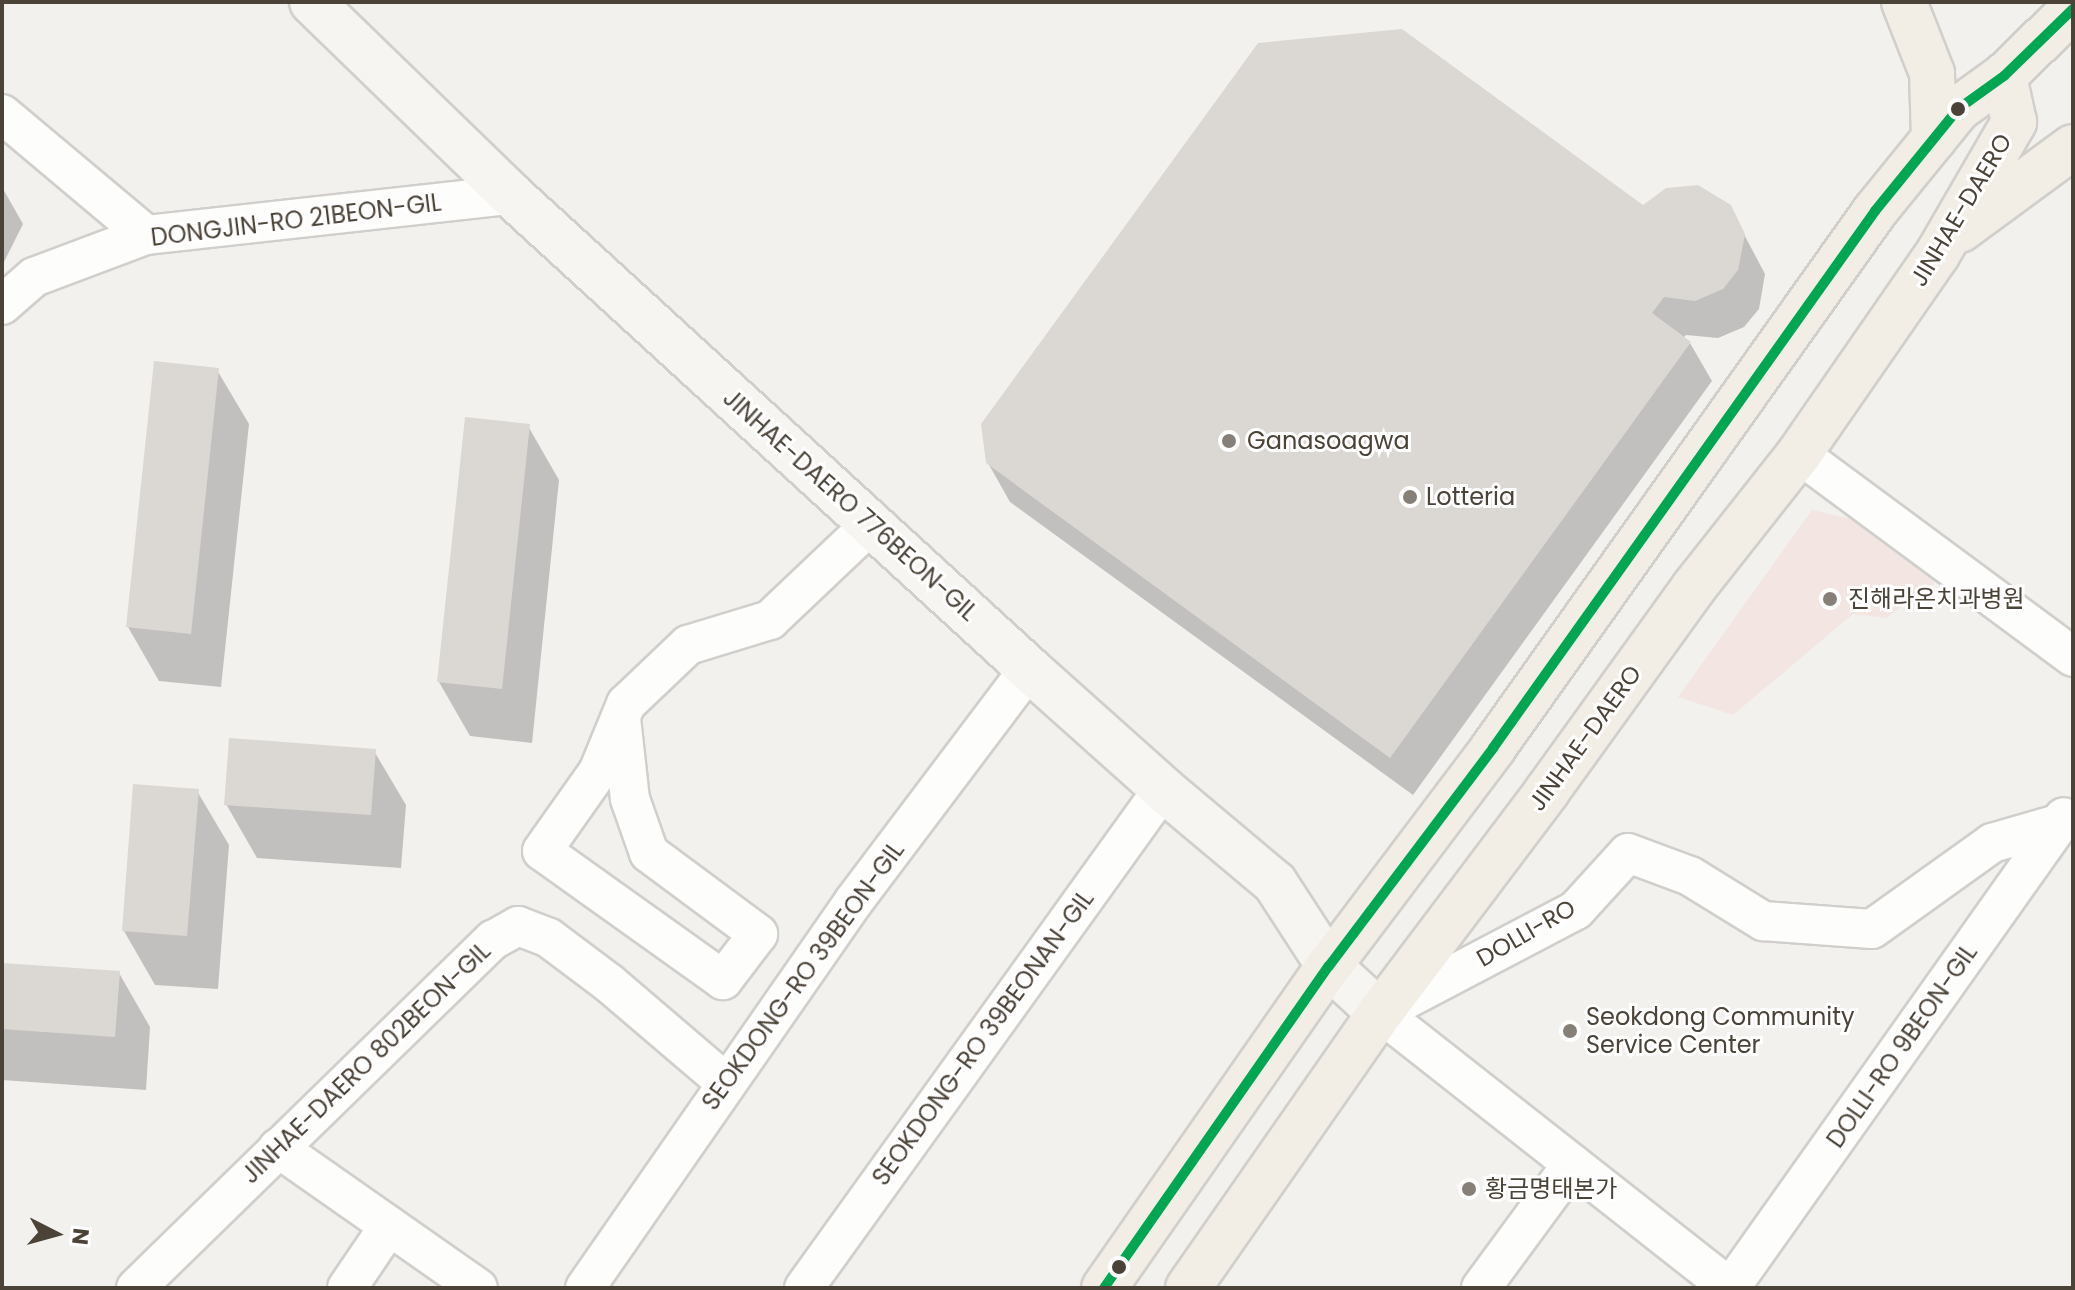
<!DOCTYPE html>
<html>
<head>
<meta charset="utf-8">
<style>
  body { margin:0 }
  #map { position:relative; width:2075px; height:1290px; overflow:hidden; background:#f3f1ee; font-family:Poppins,"Noto Sans KR",sans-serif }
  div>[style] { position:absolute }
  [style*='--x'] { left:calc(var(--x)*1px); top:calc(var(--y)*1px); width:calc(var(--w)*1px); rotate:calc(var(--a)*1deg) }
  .medical>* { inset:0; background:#f2e5e2 }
  .shadow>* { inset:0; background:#0003 }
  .building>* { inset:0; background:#dbd8d4 }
  .roads { filter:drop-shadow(2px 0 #d1cfcb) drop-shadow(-2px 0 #d1cfcb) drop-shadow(0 2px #d1cfcb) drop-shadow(0 -2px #d1cfcb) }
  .street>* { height:38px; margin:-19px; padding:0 19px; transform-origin:19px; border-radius:19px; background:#fdfdfc }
  .secondary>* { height:44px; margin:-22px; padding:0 22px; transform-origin:22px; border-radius:22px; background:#f7f5f1 }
  .primary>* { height:44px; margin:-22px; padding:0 22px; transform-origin:22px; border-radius:22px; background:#f2eee6 }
  .bus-1>* { height:10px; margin:-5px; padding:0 5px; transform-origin:5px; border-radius:5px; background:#00a651 }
  .dots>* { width:22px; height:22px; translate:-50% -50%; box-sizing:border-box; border:4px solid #fff; border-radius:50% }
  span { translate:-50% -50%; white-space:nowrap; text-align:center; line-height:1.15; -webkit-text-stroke:6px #fff; paint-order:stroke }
  .street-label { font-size:24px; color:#4b4338 }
  .poi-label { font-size:24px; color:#4b4338 }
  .left { translate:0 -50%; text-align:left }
  .frame { position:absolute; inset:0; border:4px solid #4b4338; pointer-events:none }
  .north { position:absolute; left:16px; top:1194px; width:80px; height:80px; -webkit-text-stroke:6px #fff; paint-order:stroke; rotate:96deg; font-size:22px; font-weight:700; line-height:32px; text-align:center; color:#4b4338 }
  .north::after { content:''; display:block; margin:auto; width:28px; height:36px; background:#4b4338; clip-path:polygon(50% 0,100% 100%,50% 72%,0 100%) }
</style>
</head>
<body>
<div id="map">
  <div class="medical">
    <div style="clip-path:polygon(1812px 510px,1881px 526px,1933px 571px,1934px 583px,1886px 618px,1853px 614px,1733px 715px,1678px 697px)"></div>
  </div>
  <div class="shadow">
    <div style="clip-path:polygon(2px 187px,23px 224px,2px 266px)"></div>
    <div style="clip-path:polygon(1729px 206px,1765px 274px,1759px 309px,1744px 327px,1718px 338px,1686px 335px,1683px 338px,1690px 343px,1712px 381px,1413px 795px,1010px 502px,988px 463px,1643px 207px)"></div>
    <div style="clip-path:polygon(217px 370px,249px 424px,221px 687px,159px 681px,128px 627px)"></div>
    <div style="clip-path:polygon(528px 426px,559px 480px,532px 743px,470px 736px,439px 682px)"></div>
    <div style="clip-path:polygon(374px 751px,406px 805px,401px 868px,257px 858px,226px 804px)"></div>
    <div style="clip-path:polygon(197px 791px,229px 845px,218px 989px,155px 985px,124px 931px)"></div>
    <div style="clip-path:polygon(2px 965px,119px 973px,150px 1027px,146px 1090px,2px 1080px)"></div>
  </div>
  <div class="building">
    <div style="clip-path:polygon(1402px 29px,1643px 205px,1666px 188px,1698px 185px,1731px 205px,1745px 234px,1738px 270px,1723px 289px,1695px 301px,1664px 297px,1652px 313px,1691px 342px,1390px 758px,986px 463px,981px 424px,1258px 43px)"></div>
    <div style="clip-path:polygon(154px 361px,219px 368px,191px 634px,126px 627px)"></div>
    <div style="clip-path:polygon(465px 417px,530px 424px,502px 689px,437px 682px)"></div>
    <div style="clip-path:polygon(229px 738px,376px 749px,371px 815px,224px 805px)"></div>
    <div style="clip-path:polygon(133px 784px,199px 789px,187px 936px,122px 931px)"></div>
    <div style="clip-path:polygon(2px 963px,120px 971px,115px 1037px,2px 1029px)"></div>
  </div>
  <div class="roads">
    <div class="street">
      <div style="--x:2;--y:114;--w:188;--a:40"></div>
      <div style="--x:2;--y:305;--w:43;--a:-41.2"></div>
      <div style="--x:34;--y:277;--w:120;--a:-20.6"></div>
      <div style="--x:146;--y:235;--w:367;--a:-6.3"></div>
      <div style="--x:1799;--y:454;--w:341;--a:36.5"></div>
      <div style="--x:621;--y:718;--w:81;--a:83.7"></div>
      <div style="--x:630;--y:799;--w:57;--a:70.6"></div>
      <div style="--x:649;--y:853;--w:136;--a:36.6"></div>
      <div style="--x:758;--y:934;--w:58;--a:127.3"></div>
      <div style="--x:723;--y:980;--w:222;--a:-144.5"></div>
      <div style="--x:542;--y:851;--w:97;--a:-54.7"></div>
      <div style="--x:598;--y:772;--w:74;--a:-67.6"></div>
      <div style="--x:626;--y:704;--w:86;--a:-43.6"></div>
      <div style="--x:688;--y:645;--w:86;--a:-17"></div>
      <div style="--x:770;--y:620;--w:139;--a:-43.5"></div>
      <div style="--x:278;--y:1148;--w:244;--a:35"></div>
      <div style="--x:136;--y:1288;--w:499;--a:-44.3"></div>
      <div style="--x:493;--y:940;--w:29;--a:-29"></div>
      <div style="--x:518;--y:926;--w:33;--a:21"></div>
      <div style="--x:549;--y:938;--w:75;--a:36.9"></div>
      <div style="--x:609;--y:983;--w:153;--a:40.5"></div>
      <div style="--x:347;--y:1288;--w:75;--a:-55.9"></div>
      <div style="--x:585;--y:1288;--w:471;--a:-55.2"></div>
      <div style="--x:854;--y:901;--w:291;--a:-53"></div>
      <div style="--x:804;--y:1288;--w:615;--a:-54.27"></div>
      <div style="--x:1481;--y:1288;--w:154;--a:-53.7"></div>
      <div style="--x:1730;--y:1288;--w:445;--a:-141.8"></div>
      <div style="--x:1380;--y:1013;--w:221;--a:-27.7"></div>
      <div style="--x:1576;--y:910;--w:77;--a:-47.6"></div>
      <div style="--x:1628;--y:853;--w:66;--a:20.4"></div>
      <div style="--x:1690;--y:876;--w:86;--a:31.7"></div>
      <div style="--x:1763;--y:921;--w:109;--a:4.2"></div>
      <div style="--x:1872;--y:929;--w:148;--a:-35.6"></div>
      <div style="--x:1992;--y:843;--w:72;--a:-16.2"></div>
      <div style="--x:1730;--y:1288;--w:577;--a:-54.66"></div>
    </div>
    <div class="secondary">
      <div style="--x:312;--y:2;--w:277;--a:44.1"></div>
      <div style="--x:511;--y:195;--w:702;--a:42.46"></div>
      <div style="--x:1029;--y:669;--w:180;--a:41.8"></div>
      <div style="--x:1163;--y:789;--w:146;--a:40"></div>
      <div style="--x:1275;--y:883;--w:99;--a:57"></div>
      <div style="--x:1329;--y:966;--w:69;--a:42.7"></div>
    </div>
    <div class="primary">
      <div style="--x:1904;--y:2;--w:76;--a:68.5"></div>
      <div style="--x:1932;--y:73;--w:66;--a:88.3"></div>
      <div style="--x:1960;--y:230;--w:140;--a:-36.3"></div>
      <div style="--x:1104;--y:1288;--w:393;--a:-55.1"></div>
      <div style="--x:1329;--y:966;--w:273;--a:-53"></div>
      <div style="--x:1493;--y:748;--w:659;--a:-54.57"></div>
      <div style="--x:1875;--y:211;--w:132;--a:-50.9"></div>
      <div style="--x:1958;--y:109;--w:57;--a:-35.7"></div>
      <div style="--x:2004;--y:76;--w:96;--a:-44.2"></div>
      <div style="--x:1188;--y:1288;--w:335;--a:-55.1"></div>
      <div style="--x:1380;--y:1013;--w:278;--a:-53"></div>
      <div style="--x:1547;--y:791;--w:251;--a:-54.2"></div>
      <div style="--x:1694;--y:587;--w:169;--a:-51.7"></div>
      <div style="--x:1799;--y:454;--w:242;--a:-55.3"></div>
      <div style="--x:1937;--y:255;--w:154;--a:-59.9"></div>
      <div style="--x:2014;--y:122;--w:47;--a:-102.3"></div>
    </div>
  </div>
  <div class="bus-1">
    <div style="--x:1104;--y:1288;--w:393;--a:-55.1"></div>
    <div style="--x:1329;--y:966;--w:273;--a:-53"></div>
    <div style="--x:1493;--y:748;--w:659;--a:-54.57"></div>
    <div style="--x:1875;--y:211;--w:132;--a:-50.9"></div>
    <div style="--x:1958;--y:109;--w:57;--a:-35.7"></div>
    <div style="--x:2004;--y:76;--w:96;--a:-44.2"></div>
  </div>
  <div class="dots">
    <div style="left:1958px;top:109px;background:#4b4338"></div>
    <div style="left:1229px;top:441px;background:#868078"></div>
    <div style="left:1410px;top:497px;background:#868078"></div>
    <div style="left:1830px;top:599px;background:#868078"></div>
    <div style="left:1570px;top:1031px;background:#868078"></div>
    <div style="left:1469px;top:1189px;background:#868078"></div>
    <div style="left:1119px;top:1267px;background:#4b4338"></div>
  </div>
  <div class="street-label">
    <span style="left:1961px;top:210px;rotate:-59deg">JINHAE-DAERO</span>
    <span style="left:296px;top:220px;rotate:-7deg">DONGJIN-RO 21BEON-GIL</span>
    <span style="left:850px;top:505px;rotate:42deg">JINHAE-DAERO 776BEON-GIL</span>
    <span style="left:1585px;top:738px;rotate:-54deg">JINHAE-DAERO</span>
    <span style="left:1526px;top:933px;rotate:-30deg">DOLLI-RO</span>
    <span style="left:803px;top:976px;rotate:-54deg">SEOKDONG-RO 39BEON-GIL</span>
    <span style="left:983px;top:1038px;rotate:-54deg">SEOKDONG-RO 39BEONAN-GIL</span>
    <span style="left:1902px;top:1046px;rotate:-55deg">DOLLI-RO 9BEON-GIL</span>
    <span style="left:366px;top:1063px;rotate:-44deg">JINHAE-DAERO 802BEON-GIL</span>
  </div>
  <div class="poi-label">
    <span class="left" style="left:1247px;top:441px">Ganasoagwa</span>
    <span class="left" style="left:1426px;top:497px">Lotteria</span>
    <span class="left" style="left:1848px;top:599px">진해라온치과병원</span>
    <span class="left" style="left:1586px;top:1031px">Seokdong Community<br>Service Center</span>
    <span class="left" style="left:1485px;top:1189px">황금명태본가</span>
  </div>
  <div class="frame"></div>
  <div class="north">N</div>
</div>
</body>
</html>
